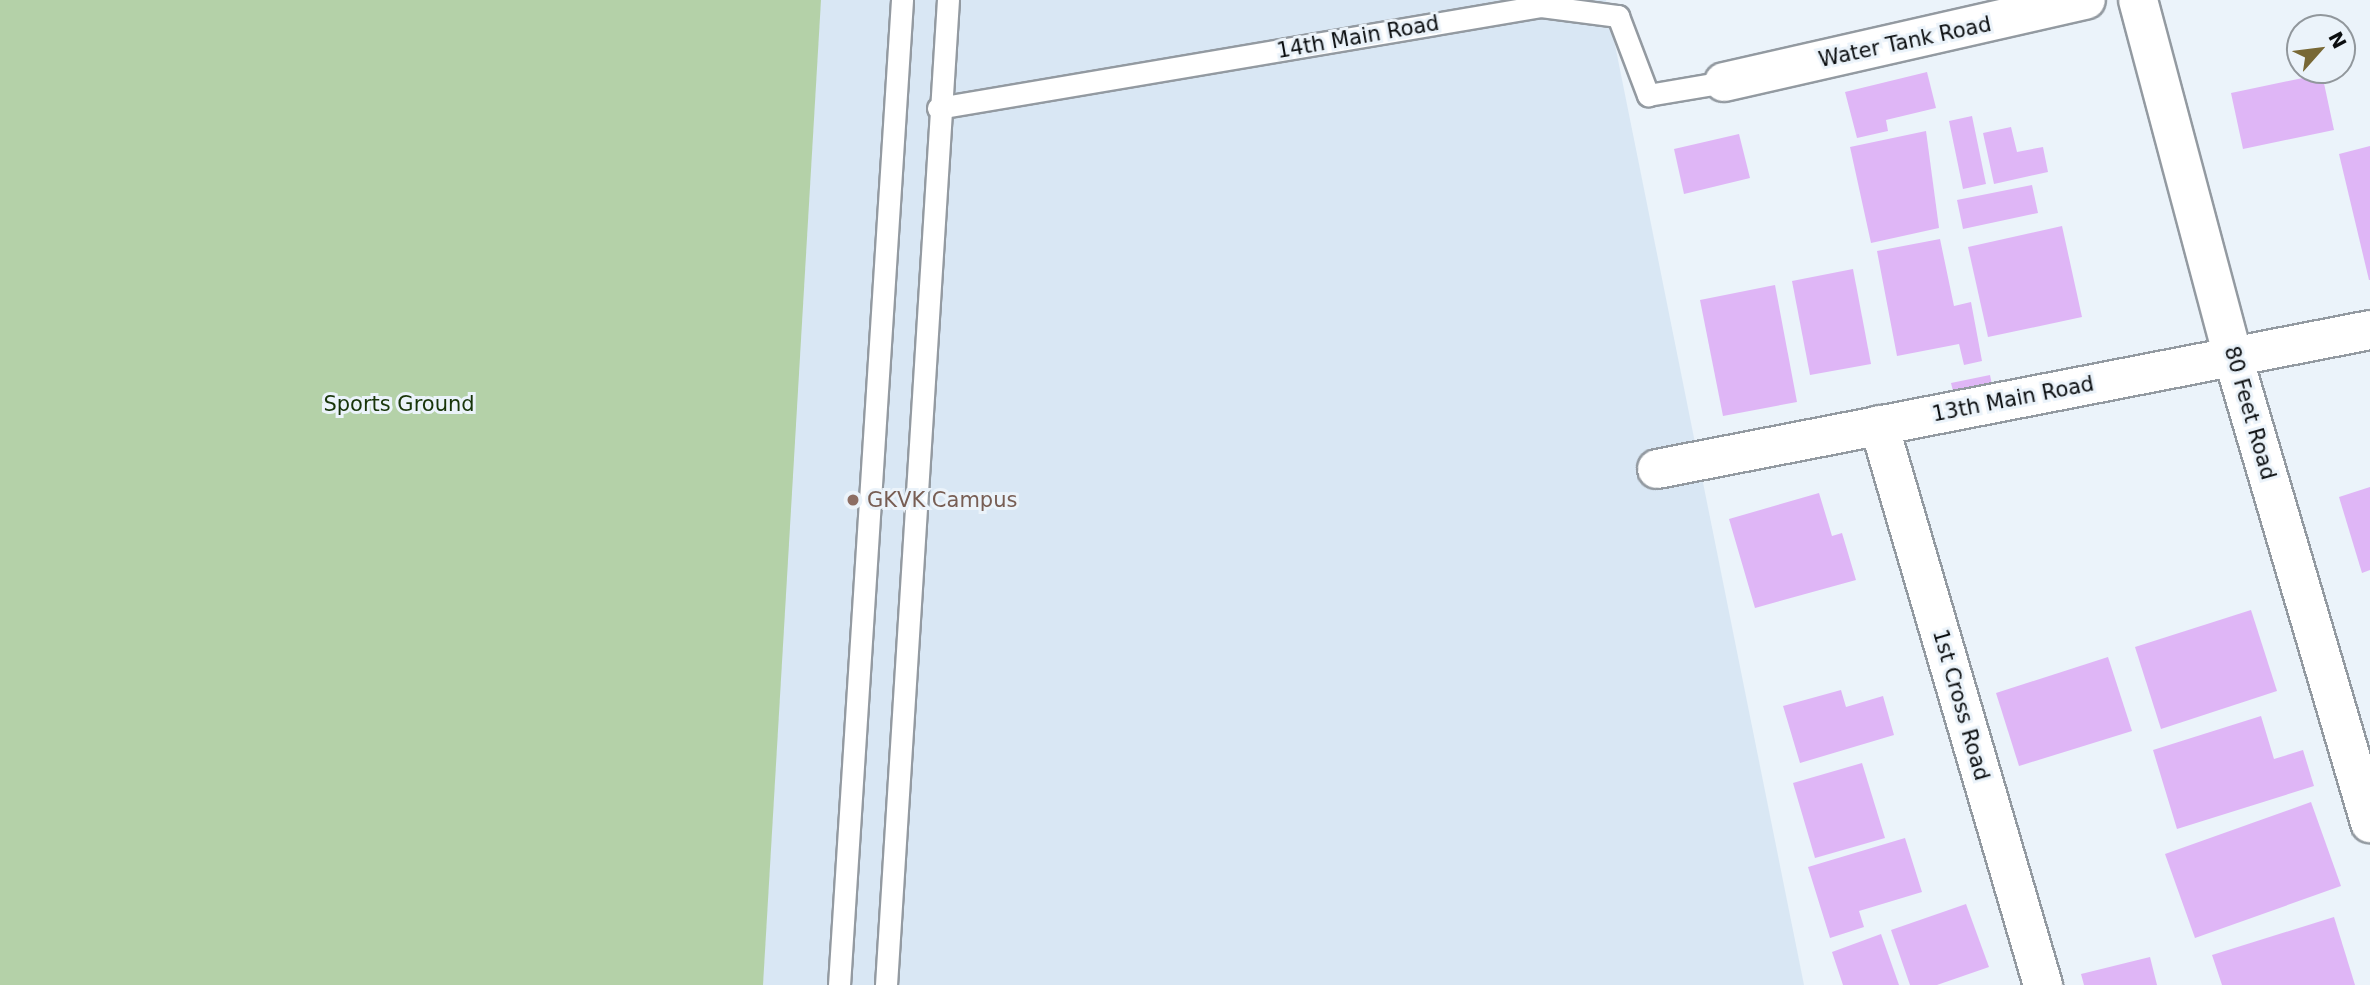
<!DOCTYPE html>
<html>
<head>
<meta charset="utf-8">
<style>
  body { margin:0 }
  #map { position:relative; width:2370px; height:985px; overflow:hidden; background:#ebf3fa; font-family:"DejaVu Sans",sans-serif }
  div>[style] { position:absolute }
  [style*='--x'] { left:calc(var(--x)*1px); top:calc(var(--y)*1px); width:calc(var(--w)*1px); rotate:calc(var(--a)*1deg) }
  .built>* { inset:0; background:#d9e7f4 }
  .green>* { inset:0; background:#b4d1a8 }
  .building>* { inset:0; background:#dfb6f6 }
  .roads { filter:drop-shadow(2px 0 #939aa1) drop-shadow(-2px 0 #939aa1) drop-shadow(0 2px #939aa1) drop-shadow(0 -2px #939aa1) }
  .service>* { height:21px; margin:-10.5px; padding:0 10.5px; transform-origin:10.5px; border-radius:10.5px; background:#fff }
  .minor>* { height:38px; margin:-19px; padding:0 19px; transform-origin:19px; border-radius:19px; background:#fff }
  .tertiary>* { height:38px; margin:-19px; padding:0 19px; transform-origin:19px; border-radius:19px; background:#fff }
  .dots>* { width:19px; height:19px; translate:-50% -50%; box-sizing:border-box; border:4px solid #ebf3fa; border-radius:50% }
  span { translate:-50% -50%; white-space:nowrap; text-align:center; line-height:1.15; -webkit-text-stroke:6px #ebf3fa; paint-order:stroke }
  .street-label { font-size:21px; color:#0b0e10 }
  .park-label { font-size:21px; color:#183509 }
  .education-label { font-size:21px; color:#785e54 }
  .left { translate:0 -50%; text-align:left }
  .north { position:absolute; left:2286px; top:14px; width:70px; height:70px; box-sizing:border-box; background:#ebf3fa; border:2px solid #91979c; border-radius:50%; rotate:62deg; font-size:19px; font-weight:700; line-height:28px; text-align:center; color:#0b0e10 }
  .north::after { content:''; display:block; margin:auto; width:24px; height:32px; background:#786835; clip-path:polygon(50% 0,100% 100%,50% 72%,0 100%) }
</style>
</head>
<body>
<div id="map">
  <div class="built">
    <div style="clip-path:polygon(0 0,1606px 0,1804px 985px,0 985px)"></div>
  </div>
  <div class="green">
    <div style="clip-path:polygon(0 0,821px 0,763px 985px,0 985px)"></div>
  </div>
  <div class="building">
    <div style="clip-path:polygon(1927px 72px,1936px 108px,1886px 120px,1888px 131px,1857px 138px,1845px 92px)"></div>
    <div style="clip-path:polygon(2322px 74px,2334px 130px,2243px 149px,2231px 93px)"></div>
    <div style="clip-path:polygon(1972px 116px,1986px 184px,1963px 189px,1949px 121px)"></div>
    <div style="clip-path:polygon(2011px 127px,2017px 152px,2043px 147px,2048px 172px,1994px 184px,1983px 133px)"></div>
    <div style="clip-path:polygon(1926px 131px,1939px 228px,1871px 243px,1850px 147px)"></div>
    <div style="clip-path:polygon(1739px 134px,1750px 178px,1684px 194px,1674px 149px)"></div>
    <div style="clip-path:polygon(2370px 146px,2370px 280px,2369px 280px,2339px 154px)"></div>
    <div style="clip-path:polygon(2032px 185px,2038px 213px,1963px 229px,1957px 200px)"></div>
    <div style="clip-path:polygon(2062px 226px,2082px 317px,1988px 337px,1968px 247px)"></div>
    <div style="clip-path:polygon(1940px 239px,1954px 306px,1971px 302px,1982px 361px,1964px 365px,1959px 344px,1897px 356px,1877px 251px)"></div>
    <div style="clip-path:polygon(1853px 269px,1871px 364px,1810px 375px,1792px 281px)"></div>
    <div style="clip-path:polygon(1775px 285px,1797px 402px,1723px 416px,1700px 300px)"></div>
    <div style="clip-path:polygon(1990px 375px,1994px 395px,1956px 403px,1951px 383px)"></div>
    <div style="clip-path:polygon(2370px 487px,2370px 570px,2362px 573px,2339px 497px)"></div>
    <div style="clip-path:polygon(1819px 493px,1832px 536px,1842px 533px,1856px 580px,1755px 608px,1729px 519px)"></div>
    <div style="clip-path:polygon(2251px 610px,2277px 691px,2161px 729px,2135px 647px)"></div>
    <div style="clip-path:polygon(2108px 657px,2132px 731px,2019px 766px,1996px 693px)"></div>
    <div style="clip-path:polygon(1841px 690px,1846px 707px,1883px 696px,1894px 735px,1800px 763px,1783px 706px)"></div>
    <div style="clip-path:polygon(2261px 716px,2274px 759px,2303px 750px,2314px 786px,2177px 829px,2153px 750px)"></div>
    <div style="clip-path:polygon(1862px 763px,1885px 838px,1815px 858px,1793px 783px)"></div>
    <div style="clip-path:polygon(2311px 802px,2341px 886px,2195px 938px,2165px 854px)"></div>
    <div style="clip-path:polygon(1905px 838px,1922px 892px,1859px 911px,1864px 927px,1830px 938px,1808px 867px)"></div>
    <div style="clip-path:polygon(1966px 904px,1989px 967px,1937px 985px,1910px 985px,1891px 930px)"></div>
    <div style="clip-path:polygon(2334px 917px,2355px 985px,2222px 985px,2212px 955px)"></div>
    <div style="clip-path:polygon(1881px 934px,1899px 985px,1843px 985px,1832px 952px)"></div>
    <div style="clip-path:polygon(2150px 957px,2157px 985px,2084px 985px,2081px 974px)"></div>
  </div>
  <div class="roads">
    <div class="service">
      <div style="--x:938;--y:108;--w:612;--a:-9.6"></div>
      <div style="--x:1541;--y:6;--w:78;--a:7.4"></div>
      <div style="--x:1618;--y:16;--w:85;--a:69.2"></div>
      <div style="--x:1648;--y:95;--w:77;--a:-9.7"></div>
      <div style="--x:839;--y:985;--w:987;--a:-86.34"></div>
      <div style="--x:886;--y:985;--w:987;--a:-86.4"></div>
    </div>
    <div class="minor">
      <div style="--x:1724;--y:82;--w:371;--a:-12.8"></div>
      <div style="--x:1879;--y:425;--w:584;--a:73.68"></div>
      <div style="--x:1657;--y:469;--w:726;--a:-11.03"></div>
    </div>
    <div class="tertiary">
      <div style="--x:2138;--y:0;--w:369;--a:75.1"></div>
      <div style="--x:2233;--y:357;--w:486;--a:73.6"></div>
    </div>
  </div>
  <div class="dots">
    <div style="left:853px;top:500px;background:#8d6e63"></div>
  </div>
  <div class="street-label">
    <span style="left:1358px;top:37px;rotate:-10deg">14th Main Road</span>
    <span style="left:1905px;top:42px;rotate:-12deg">Water Tank Road</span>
    <span style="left:2013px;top:399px;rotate:-11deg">13th Main Road</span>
    <span style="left:2250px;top:413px;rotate:74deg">80 Feet Road</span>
    <span style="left:1961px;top:705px;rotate:74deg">1st Cross Road</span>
  </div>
  <div class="park-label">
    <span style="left:399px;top:404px">Sports Ground</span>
  </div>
  <div class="education-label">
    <span class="left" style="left:867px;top:500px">GKVK Campus</span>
  </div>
  <div class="north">N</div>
</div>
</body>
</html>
